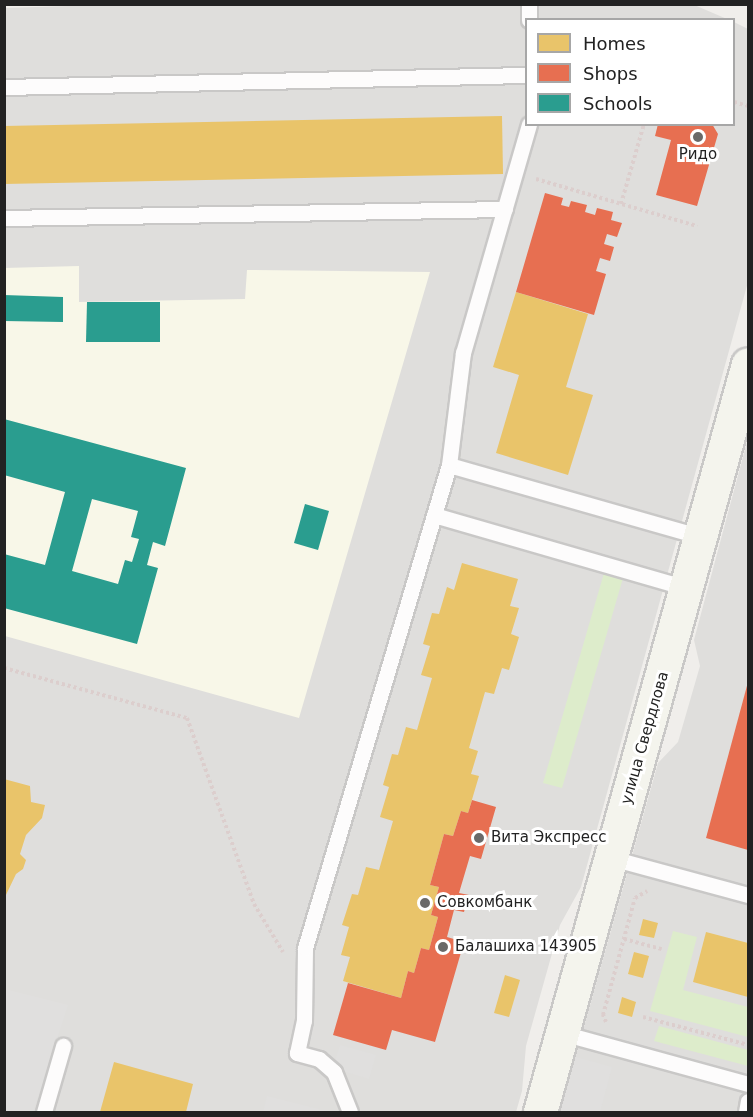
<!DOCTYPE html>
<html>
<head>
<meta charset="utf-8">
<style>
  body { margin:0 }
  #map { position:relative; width:753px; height:1117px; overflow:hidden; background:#f0eeeb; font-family:"DejaVu Sans",sans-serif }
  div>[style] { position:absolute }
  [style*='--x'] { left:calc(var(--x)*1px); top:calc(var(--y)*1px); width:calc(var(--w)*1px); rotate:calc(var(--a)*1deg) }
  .residential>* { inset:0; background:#dfdedc }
  .education>* { inset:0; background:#f8f7e8 }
  .grass>* { inset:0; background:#ddeccb }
  .parking>* { inset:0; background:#e0dfde }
  .homes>* { inset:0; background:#e9c46a }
  .shops>* { inset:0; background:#e76f51 }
  .schools>* { inset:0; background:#2a9d8f }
  .path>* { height:4px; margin-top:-2px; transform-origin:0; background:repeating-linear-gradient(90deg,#dccecd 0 3px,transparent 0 6px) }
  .roads { filter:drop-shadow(2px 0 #c9c8c7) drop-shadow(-2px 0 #c9c8c7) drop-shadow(0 2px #c9c8c7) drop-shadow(0 -2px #c9c8c7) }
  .service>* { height:15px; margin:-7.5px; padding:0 7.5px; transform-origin:7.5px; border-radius:7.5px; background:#fdfcfc }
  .secondary>* { height:33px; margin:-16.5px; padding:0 16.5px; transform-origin:16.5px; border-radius:16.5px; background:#f4f4ed }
  .dots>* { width:16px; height:16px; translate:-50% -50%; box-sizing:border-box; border:3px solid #fff; border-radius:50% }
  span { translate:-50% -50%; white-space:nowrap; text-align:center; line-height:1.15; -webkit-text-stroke:6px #fff; paint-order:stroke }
  .poi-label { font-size:15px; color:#222 }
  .left { translate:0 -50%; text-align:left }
  .street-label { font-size:15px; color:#222 }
  .frame { position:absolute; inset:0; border:6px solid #222; pointer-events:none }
  .legend { position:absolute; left:525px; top:18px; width:210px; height:108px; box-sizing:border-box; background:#fff; border:2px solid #a7a7a7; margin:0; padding:8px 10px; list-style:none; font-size:18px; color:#222 }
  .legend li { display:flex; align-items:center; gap:12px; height:30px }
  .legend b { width:30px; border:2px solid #a7a7a7 }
</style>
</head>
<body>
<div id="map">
  <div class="residential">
    <div style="clip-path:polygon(132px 4px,692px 4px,727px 19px,526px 20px,526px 124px,734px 124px,734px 22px,748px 29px,748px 282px,581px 887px,560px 925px,526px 1046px,522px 1091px,516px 1112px,5px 1112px,4px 8px)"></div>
    <div style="clip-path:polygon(748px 438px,748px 1112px,560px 1112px,658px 763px,678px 742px,700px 666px,694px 640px)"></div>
  </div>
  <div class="education">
    <div style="clip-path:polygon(79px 266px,79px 302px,245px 299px,247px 270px,430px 272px,299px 718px,5px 636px,4px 268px)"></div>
  </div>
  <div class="grass">
    <div style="clip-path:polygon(604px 573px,623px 578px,562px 788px,543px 783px)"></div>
    <div style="clip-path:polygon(673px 931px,697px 937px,683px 990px,748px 1007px,748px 1037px,650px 1011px)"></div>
    <div style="clip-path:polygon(659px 1026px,748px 1050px,748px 1066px,654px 1041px)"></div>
  </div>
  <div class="parking">
    <div style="clip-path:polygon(4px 989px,68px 1005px,33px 1112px,5px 1112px)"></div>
    <div style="clip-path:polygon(340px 1045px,376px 1055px,369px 1079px,333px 1068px)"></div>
    <div style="clip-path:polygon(572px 1056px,612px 1067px,600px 1112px,556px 1112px)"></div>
    <div style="clip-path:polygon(267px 1096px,330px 1112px,263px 1112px)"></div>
  </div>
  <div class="homes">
    <div style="clip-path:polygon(502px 116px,503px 174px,4px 184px,4px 126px)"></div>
    <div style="clip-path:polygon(516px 292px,588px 314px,566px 387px,593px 395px,568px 475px,496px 453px,519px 375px,493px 367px)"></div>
    <div style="clip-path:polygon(462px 563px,518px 579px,510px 606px,519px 608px,511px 634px,519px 637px,509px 670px,502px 668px,494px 694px,485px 692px,469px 748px,478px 751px,471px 774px,479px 776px,468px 813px,461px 811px,453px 836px,444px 834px,430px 885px,439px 887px,431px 915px,438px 917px,429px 950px,421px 948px,414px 973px,408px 971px,401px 998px,343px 981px,350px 957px,341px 955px,349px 927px,342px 925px,352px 894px,358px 895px,366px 867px,379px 870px,393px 821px,380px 817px,389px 787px,383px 785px,392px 754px,398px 755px,406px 727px,417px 730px,432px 678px,421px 675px,430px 646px,423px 644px,432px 613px,439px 614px,447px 587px,454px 590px)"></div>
    <div style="clip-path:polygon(4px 779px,30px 786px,31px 802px,45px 805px,42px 818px,26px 835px,20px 854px,26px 860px,23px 869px,16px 874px,5px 897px)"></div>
    <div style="clip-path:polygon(643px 919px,658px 923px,654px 938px,639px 935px)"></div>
    <div style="clip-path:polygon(706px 932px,748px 943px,748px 997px,693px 982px)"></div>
    <div style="clip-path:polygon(634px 952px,649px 956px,643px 978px,628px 974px)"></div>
    <div style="clip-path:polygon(505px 975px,520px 980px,509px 1017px,494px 1013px)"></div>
    <div style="clip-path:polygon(622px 997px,636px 1002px,632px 1017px,618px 1013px)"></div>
    <div style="clip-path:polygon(114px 1062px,193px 1084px,186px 1112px,100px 1112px)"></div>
  </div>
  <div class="shops">
    <div style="clip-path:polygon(658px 124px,712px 124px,718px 134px,697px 206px,656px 195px,671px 140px,655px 136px)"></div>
    <div style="clip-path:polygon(545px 193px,563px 198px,561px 205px,569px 207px,571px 201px,587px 205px,585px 212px,595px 215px,597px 208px,613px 212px,611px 220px,622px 223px,617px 237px,607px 234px,604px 244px,614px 247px,610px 261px,600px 258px,596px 271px,606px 274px,594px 315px,516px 292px)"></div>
    <div style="clip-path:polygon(748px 682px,748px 850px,706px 838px)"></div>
    <div style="clip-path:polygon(472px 800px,496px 807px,481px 859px,470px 856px,459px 893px,469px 895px,466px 904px,464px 912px,454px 910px,447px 937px,464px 942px,435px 1042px,392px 1030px,386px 1050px,333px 1035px,348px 983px,401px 998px,408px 971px,414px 973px,421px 948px,429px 950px,438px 917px,431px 915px,439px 887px,430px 885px,444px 834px,453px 836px,461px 811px,468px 813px)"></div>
  </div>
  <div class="schools">
    <div style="clip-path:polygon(4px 295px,63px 297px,63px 322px,4px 321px)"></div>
    <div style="clip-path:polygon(87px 302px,160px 302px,160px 342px,86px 342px)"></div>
    <div style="clip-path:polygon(evenodd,4px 419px,186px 468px,165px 546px,153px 542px,147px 565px,158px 568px,137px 644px,4px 608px,4px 554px,45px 565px,65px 492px,4px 475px,4px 419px,92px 499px,138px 511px,131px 537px,139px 539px,132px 562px,125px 560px,118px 584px,72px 571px,92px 499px)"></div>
    <div style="clip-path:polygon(305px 504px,329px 511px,318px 550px,294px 543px)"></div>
  </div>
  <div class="path">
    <div style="--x:734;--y:102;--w:15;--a:16"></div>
    <div style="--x:536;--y:179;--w:168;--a:16.3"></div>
    <div style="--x:621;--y:204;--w:83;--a:-74"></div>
    <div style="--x:4;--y:668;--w:190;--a:15.3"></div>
    <div style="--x:187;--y:718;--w:198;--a:70.2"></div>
    <div style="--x:254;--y:904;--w:56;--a:58.9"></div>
    <div style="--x:624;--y:939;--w:39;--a:15"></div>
    <div style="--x:643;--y:1017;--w:109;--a:14.9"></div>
    <div style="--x:606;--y:1022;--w:8;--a:-113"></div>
    <div style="--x:603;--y:1015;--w:121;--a:-74.7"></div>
    <div style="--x:635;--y:898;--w:14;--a:-30"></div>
  </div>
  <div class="roads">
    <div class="service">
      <div style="--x:529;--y:4;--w:16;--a:90"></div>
      <div style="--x:4;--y:87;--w:522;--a:-1.32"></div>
      <div style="--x:4;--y:218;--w:501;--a:-1.03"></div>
      <div style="--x:449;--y:465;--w:262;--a:15.9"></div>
      <div style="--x:434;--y:515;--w:263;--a:16.1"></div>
      <div style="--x:611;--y:858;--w:142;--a:15.1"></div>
      <div style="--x:562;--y:1033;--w:193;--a:15.3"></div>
      <div style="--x:44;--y:1112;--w:69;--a:-73.9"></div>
      <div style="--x:350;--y:1112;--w:43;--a:-111.8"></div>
      <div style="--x:334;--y:1072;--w:20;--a:-139"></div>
      <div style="--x:319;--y:1059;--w:23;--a:-165"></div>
      <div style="--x:297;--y:1053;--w:33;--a:-78"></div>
      <div style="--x:304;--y:1021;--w:73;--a:-89.2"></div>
      <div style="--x:305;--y:948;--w:504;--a:-73.4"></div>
      <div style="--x:449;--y:465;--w:113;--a:-82.9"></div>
      <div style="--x:463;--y:353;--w:238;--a:-73.9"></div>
      <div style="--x:746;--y:1112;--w:11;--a:-80"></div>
    </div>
    <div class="secondary">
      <div style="--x:540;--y:1112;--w:776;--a:-74.46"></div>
    </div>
  </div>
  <div class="dots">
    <div style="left:698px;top:137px;background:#6a6968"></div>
    <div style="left:479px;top:838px;background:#6a6968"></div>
    <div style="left:425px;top:903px;background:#6a6968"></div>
    <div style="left:443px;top:947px;background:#6a6968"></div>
  </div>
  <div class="poi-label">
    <span style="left:698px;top:155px">Ридо</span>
    <span class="left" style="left:491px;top:838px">Вита Экспресс</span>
    <span class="left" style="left:437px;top:903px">Совкомбанк</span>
    <span class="left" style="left:455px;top:947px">Балашиха 143905</span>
  </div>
  <div class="street-label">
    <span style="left:645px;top:738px;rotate:-74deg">улица Свердлова</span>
  </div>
  <div class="frame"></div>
  <ul class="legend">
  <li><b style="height:16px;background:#e9c46a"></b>Homes</li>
  <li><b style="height:16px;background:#e76f51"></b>Shops</li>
  <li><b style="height:16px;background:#2a9d8f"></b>Schools</li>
  </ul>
</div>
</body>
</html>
